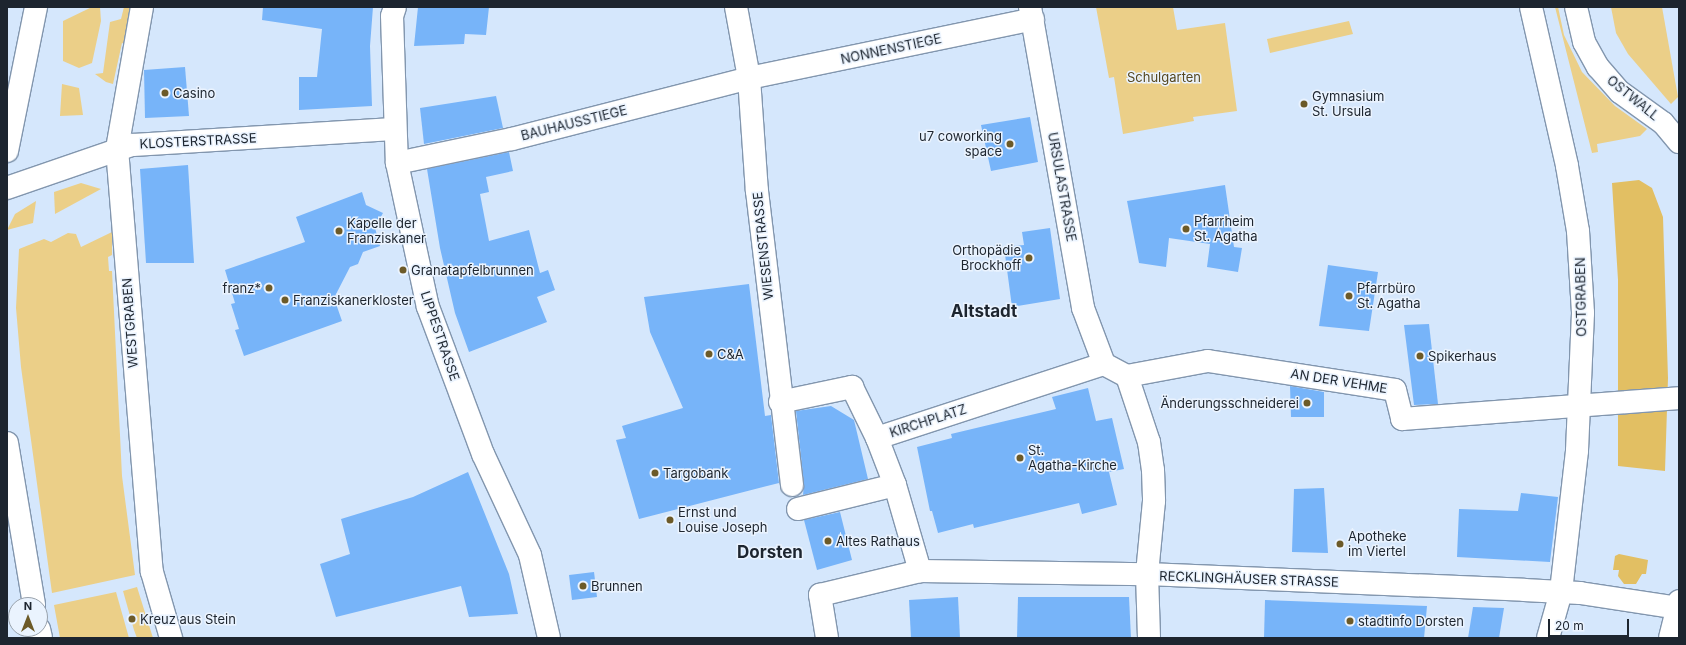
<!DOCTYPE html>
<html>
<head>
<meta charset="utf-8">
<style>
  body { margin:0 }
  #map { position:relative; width:1686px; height:645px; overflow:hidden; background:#d5e7fc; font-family:Inter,sans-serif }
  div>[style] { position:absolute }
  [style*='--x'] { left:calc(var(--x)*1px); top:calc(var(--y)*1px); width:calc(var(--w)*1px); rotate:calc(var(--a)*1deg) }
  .green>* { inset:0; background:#ebcf88 }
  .water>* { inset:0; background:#e2bf63 }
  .building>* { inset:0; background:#77b4f9 }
  .roads { filter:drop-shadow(1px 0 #8296ae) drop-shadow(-1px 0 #8296ae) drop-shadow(0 1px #8296ae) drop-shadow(0 -1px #8296ae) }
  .street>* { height:22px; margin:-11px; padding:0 11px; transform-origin:11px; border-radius:11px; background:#fff }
  .dots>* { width:11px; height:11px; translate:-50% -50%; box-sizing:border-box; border:2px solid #eaf3fe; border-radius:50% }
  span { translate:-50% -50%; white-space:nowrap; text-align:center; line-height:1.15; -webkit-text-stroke:3px #eaf3fe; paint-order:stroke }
  .street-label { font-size:13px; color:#1d252f }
  .park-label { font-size:13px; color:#564820 }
  .poi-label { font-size:13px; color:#1d252f }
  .left { translate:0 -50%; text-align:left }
  .right { translate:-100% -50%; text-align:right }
  .district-label { font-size:17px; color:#1d252f; font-weight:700 }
  .frame { position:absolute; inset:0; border:8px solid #1d252f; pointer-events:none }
  .north { position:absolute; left:8px; top:597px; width:40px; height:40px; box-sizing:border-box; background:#eaf3fe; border:1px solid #98a1ab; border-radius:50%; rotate:0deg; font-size:11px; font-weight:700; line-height:16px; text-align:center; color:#1d252f }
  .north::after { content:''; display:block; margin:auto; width:14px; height:18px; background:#6c5a28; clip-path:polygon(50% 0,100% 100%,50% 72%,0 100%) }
  .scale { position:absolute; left:1548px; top:619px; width:81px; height:18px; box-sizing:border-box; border:2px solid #1d252f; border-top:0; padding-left:5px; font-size:12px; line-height:14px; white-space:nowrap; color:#1d252f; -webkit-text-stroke:3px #eaf3fe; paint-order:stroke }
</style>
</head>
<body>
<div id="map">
  <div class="green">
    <div style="clip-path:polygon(92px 7px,100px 7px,101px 21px,92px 63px,79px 68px,63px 61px,63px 21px)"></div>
    <div style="clip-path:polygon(124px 7px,132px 7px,125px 44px,122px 43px,113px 84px,106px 82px,95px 74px,103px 73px,110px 22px,121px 19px)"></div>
    <div style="clip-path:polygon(1096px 7px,1173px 7px,1177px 30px,1225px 23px,1237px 111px,1193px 117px,1194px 121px,1123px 134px,1114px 77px,1109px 78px)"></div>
    <div style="clip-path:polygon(1555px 7px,1558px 7px,1564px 35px,1582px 72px,1615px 106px,1647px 129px,1640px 136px,1597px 144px,1598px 152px,1592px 153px)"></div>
    <div style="clip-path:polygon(1611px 7px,1662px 7px,1678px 97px,1671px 104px,1628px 54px,1616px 33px)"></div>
    <div style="clip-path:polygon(1349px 21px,1353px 34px,1270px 53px,1267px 39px)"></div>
    <div style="clip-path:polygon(62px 84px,79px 88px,83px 115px,60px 116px)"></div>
    <div style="clip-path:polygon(81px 183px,101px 189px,55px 214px,54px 192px)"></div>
    <div style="clip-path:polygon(36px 201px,33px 223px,7px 230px,15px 214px)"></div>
    <div style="clip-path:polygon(112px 232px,112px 255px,108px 257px,109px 271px,112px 271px,122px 476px,135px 575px,52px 593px,21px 367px,16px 308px,19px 249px,44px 239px,51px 242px,68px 233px,76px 234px,81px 247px)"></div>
    <div style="clip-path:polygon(137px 587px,153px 638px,137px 638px,134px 630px,123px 591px)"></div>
    <div style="clip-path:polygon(116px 592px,129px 638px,60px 638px,54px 605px)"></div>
  </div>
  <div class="water">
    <div style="clip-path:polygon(1639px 180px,1652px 188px,1663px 217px,1668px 378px,1665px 471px,1618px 466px,1618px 280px,1612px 183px)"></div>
    <div style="clip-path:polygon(1619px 554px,1648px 560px,1646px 574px,1642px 574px,1636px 584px,1624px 584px,1618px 576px,1619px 570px,1613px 570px,1615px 556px)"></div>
  </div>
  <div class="building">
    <div style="clip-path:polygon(263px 7px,373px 7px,370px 46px,372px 106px,299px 110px,299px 77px,317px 77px,322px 29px,262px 20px)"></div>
    <div style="clip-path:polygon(418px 7px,489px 7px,486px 35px,465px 34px,464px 44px,414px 46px)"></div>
    <div style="clip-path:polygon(185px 67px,189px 116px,145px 118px,144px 70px)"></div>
    <div style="clip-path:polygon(496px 96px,503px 128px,424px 144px,420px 108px)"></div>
    <div style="clip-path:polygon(1030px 117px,1038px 162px,991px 171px,981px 125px)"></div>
    <div style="clip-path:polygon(509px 152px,513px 171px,486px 177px,489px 192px,480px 194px,489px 241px,529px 230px,540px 273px,548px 270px,555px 290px,537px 297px,547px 322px,469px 352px,455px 313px,440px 248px,427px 169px)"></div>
    <div style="clip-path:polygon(188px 165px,194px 263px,146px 263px,140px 169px)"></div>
    <div style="clip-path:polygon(1225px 185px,1234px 247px,1242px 248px,1238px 272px,1207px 267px,1210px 244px,1169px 238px,1166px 267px,1139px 263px,1127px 201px)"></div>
    <div style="clip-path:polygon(362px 192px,366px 205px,383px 213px,375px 228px,380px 246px,363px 252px,358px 264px,350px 267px,334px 298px,342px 321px,244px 356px,235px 330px,239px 329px,231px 304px,235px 303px,225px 270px,305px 242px,296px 217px)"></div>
    <div style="clip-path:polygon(1050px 228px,1060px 299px,1012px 307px,1004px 247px,1024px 245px,1022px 232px)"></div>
    <div style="clip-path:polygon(1328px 265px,1378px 272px,1369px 331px,1319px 326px)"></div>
    <div style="clip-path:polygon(749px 284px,765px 416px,771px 415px,779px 483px,639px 519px,616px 440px,626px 438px,622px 426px,683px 408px,650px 332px,644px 297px)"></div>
    <div style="clip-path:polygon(1429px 324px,1438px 404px,1414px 405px,1404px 325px)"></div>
    <div style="clip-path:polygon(1290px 386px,1324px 392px,1324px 417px,1291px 417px)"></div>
    <div style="clip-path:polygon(1088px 388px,1096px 421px,1112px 418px,1124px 469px,1109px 472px,1117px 505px,1082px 514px,1079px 503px,974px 528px,973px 524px,938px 533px,932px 511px,930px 511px,917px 447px,952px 438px,951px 434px,1056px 409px,1052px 397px)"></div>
    <div style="clip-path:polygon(831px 406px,854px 420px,868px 479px,803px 495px,804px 484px,796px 411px)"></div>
    <div style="clip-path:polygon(468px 472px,509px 574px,518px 614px,469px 617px,461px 586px,336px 617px,320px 564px,350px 554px,341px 519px,413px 497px)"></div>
    <div style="clip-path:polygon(1324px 488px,1328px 553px,1292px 552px,1294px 489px)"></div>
    <div style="clip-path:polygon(1521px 493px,1558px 497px,1550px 562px,1457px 557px,1459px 509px,1518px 511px)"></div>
    <div style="clip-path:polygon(840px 512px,852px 560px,817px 570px,804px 520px)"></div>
    <div style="clip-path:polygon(594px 572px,597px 597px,572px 600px,569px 575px)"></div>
    <div style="clip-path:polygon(958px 597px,960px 638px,911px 638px,909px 600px)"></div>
    <div style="clip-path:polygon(1018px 597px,1129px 597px,1131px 638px,1017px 638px)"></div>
    <div style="clip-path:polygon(1265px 600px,1427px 606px,1424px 638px,1264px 638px)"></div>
    <div style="clip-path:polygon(1473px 607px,1504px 608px,1499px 638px,1468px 638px)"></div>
  </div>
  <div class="roads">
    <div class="street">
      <div style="--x:142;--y:7;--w:144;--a:100"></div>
      <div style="--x:117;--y:149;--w:424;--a:85.3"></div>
      <div style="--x:152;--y:572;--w:69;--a:73.9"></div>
      <div style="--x:395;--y:7;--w:9;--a:108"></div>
      <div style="--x:392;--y:16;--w:147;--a:88.1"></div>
      <div style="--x:397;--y:163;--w:147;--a:77.9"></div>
      <div style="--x:428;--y:307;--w:157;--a:69.5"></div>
      <div style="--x:483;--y:454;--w:111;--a:65"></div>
      <div style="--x:530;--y:555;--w:85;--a:77.1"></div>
      <div style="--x:736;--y:7;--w:72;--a:79.6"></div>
      <div style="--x:749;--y:78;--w:113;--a:86"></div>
      <div style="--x:757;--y:191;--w:296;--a:83.2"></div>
      <div style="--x:1030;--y:7;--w:306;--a:80"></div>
      <div style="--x:1083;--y:308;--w:60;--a:69.4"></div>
      <div style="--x:1531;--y:7;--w:163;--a:77.2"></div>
      <div style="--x:1567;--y:166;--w:66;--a:80.4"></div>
      <div style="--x:1578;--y:231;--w:82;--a:86.5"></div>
      <div style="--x:1583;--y:313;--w:138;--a:92.5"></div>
      <div style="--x:1577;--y:451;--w:142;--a:96.5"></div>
      <div style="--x:1561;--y:592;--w:48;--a:105.8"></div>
      <div style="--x:1576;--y:7;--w:36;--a:77"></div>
      <div style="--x:1584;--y:42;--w:29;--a:61"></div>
      <div style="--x:1598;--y:67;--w:33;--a:49"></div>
      <div style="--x:1620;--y:92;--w:53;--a:35.8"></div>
      <div style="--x:1663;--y:123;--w:25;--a:50"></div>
      <div style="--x:7;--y:151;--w:147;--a:-78.6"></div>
      <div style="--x:397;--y:163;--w:117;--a:-11.8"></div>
      <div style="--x:512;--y:139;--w:245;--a:-14.4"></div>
      <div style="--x:749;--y:78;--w:290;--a:-11.7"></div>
      <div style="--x:7;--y:188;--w:132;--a:-19"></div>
      <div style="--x:132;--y:145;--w:263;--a:-3.5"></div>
      <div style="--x:1104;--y:364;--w:26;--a:28"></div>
      <div style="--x:1127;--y:376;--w:82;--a:-10.5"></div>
      <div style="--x:1208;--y:361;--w:189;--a:8.8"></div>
      <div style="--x:1395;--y:390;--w:30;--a:76"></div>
      <div style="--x:1402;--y:419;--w:278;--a:-4.3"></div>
      <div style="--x:1127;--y:376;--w:70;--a:71.6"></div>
      <div style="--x:1149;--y:442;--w:28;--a:82"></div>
      <div style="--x:1153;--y:470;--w:31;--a:88"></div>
      <div style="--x:1154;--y:501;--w:73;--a:95.5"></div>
      <div style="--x:1147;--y:574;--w:64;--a:88.2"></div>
      <div style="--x:780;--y:402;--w:74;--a:-11.8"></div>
      <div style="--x:852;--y:387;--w:57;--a:63.9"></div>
      <div style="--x:877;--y:438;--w:50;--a:69"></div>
      <div style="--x:895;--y:485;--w:90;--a:73.8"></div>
      <div style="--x:877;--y:438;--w:239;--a:-18.1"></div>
      <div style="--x:7;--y:443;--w:164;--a:80.5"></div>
      <div style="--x:798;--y:509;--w:100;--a:-13.9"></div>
      <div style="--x:39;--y:629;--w:9;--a:77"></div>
      <div style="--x:827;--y:638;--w:44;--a:-99.2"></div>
      <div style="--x:820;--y:595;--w:103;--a:-13.5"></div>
      <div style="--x:920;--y:571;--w:227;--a:0.8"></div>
      <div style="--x:1147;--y:574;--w:377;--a:2.4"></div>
      <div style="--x:1524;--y:590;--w:56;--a:3.1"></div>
      <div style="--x:1580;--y:593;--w:99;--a:8.7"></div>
      <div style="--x:1670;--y:638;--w:38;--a:-76"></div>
    </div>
  </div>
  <div class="dots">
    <div style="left:165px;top:93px;background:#6c5a28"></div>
    <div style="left:1304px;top:104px;background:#6c5a28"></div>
    <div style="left:1010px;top:144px;background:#6c5a28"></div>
    <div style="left:1186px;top:229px;background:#6c5a28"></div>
    <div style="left:339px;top:231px;background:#6c5a28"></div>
    <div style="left:1029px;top:258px;background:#6c5a28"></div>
    <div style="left:403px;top:270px;background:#6c5a28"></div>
    <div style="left:269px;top:288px;background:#6c5a28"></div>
    <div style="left:1349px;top:296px;background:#6c5a28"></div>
    <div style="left:285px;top:300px;background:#6c5a28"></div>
    <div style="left:709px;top:354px;background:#6c5a28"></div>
    <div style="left:1420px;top:356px;background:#6c5a28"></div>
    <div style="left:1307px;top:403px;background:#6c5a28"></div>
    <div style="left:1020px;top:458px;background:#6c5a28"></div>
    <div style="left:655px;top:473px;background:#6c5a28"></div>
    <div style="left:670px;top:520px;background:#6c5a28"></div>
    <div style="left:828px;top:541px;background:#6c5a28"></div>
    <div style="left:1340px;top:544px;background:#6c5a28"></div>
    <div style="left:583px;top:586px;background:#6c5a28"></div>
    <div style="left:132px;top:619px;background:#6c5a28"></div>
    <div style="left:1350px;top:621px;background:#6c5a28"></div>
  </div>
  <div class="street-label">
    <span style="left:891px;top:49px;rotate:-12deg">NONNENSTIEGE</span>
    <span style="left:1633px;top:98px;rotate:39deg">OSTWALL</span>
    <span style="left:574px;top:123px;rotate:-14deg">BAUHAUSSTIEGE</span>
    <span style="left:198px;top:141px;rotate:-3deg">KLOSTERSTRASSE</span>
    <span style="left:1062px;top:187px;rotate:80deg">URSULASTRASSE</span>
    <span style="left:763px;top:246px;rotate:-96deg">WIESENSTRASSE</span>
    <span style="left:1581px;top:297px;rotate:-91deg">OSTGRABEN</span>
    <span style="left:130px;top:323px;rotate:-94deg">WESTGRABEN</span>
    <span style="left:440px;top:336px;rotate:71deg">LIPPESTRASSE</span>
    <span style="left:1339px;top:381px;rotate:9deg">AN DER VEHME</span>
    <span style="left:928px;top:421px;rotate:-18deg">KIRCHPLATZ</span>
    <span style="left:1249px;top:579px;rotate:2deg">RECKLINGHÄUSER STRASSE</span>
  </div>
  <div class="park-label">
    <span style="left:1164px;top:77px">Schulgarten</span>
  </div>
  <div class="poi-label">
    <span class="left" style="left:173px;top:93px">Casino</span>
    <span class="left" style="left:1312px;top:104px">Gymnasium<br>St. Ursula</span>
    <span class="right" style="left:1002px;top:144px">u7 coworking<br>space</span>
    <span class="left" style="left:1194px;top:229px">Pfarrheim<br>St. Agatha</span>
    <span class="left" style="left:347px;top:231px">Kapelle der<br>Franziskaner</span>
    <span class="right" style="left:1021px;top:258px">Orthopädie<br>Brockhoff</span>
    <span class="left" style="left:411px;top:270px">Granatapfelbrunnen</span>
    <span class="right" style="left:261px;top:288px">franz*</span>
    <span class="left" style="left:1357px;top:296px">Pfarrbüro<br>St. Agatha</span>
    <span class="left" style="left:293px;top:300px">Franziskanerkloster</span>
    <span class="left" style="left:717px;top:354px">C&amp;A</span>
    <span class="left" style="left:1428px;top:356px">Spikerhaus</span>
    <span class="right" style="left:1299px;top:403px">Änderungsschneiderei</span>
    <span class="left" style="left:1028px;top:458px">St.<br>Agatha-Kirche</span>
    <span class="left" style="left:663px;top:473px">Targobank</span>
    <span class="left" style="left:678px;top:520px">Ernst und<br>Louise Joseph</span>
    <span class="left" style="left:1348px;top:544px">Apotheke<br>im Viertel</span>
    <span class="left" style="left:836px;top:541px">Altes Rathaus</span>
    <span class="left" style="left:591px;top:586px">Brunnen</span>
    <span class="left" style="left:140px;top:619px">Kreuz aus Stein</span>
    <span class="left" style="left:1358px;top:621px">stadtinfo Dorsten</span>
  </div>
  <div class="district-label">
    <span style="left:984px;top:312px">Altstadt</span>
    <span style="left:770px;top:553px">Dorsten</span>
  </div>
  <div class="frame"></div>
  <div class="north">N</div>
  <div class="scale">20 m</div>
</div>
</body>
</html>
